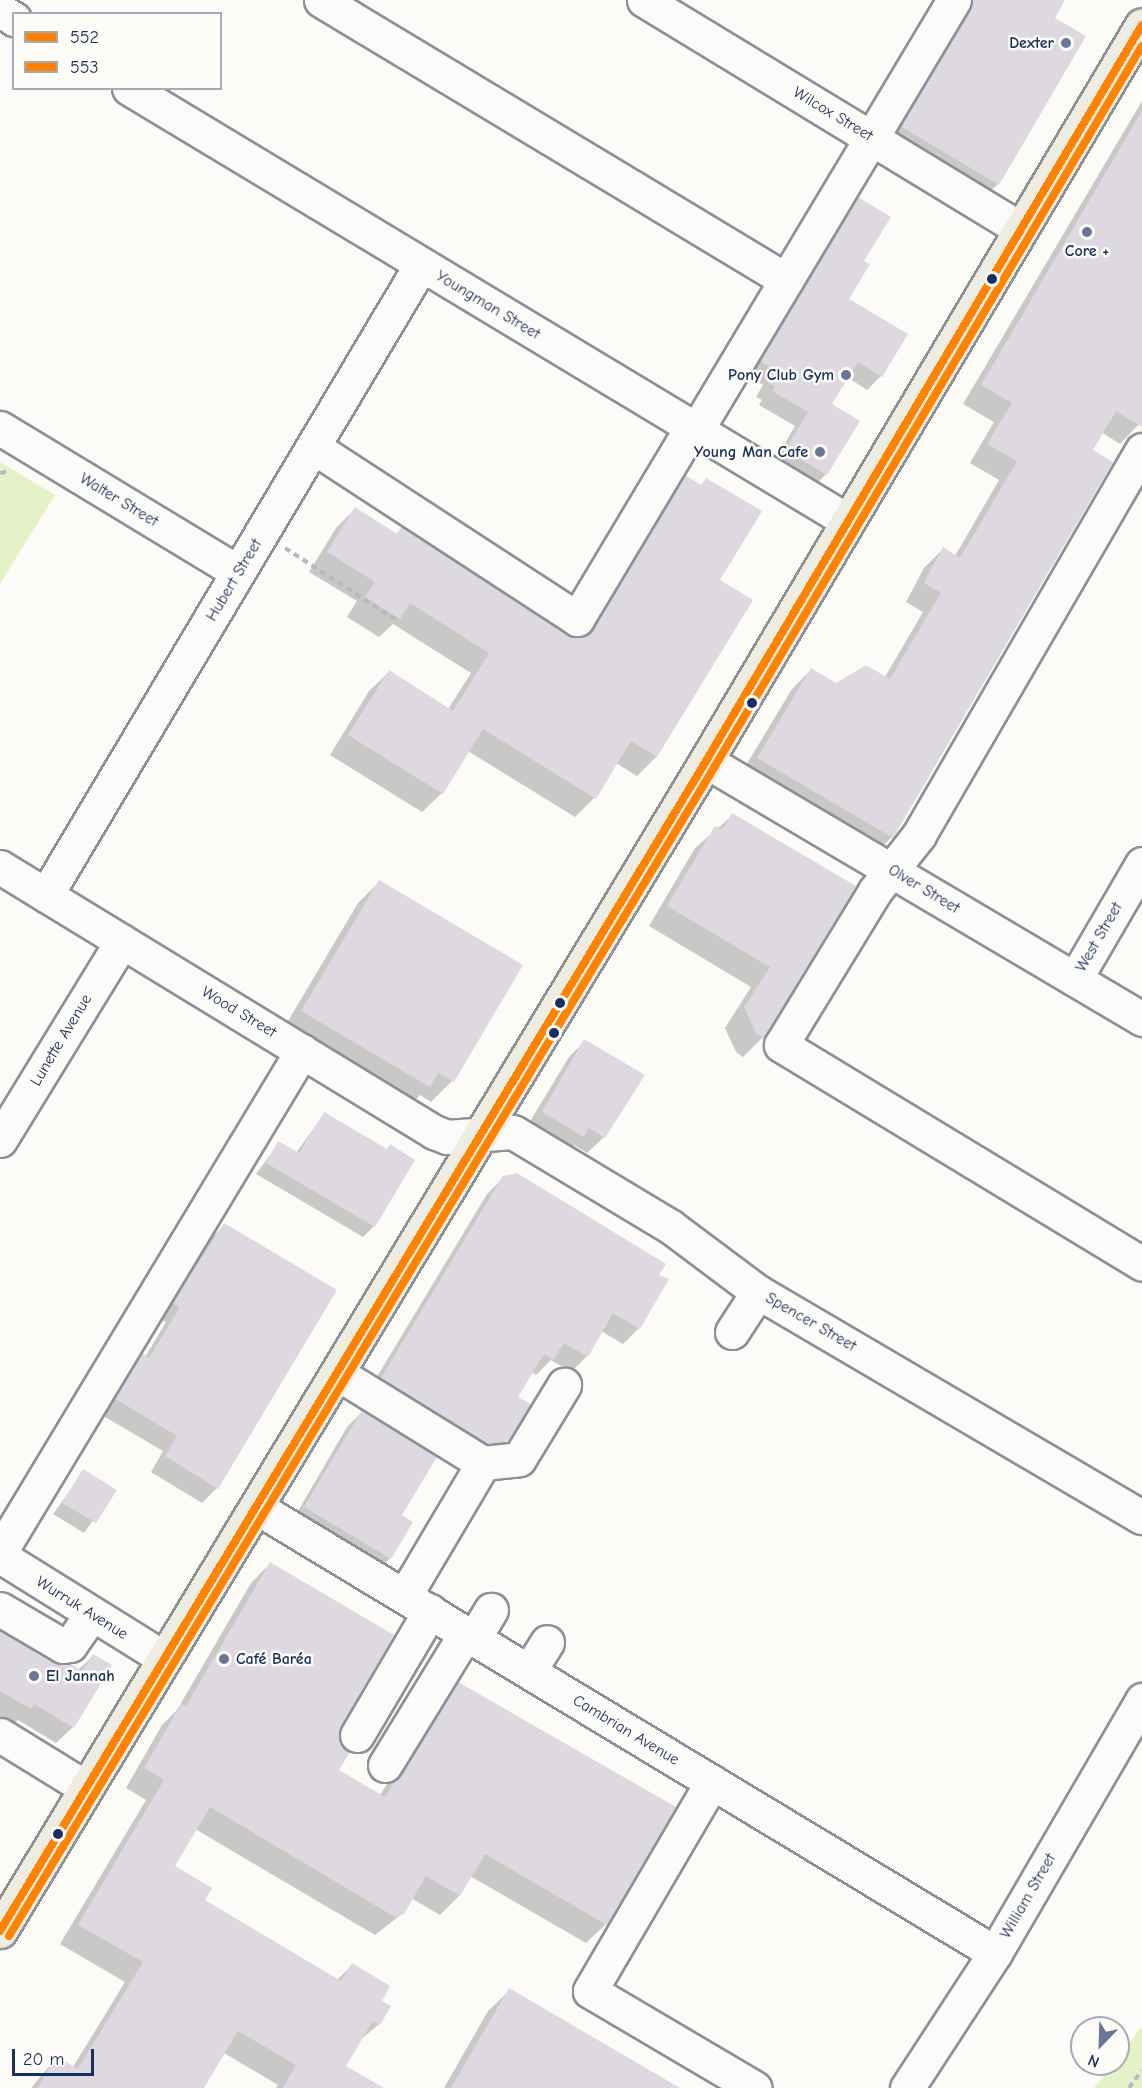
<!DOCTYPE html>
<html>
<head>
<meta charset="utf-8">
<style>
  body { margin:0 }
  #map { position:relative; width:1142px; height:2088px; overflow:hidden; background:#fcfbf8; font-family:"Comic Neue",sans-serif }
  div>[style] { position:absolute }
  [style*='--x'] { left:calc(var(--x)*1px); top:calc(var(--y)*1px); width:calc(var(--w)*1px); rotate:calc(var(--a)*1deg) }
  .green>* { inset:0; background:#e5f1c6 }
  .shadow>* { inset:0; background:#0003 }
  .building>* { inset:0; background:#ded8e0 }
  .path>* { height:4px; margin-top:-2px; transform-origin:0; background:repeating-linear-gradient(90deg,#b6b9bd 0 6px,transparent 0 10.5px) }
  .roads { filter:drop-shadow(2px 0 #8c9097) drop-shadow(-2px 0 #8c9097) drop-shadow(0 2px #8c9097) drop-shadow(0 -2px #8c9097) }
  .minor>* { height:33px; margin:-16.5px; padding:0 16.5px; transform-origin:16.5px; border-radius:16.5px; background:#fbfbf9 }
  .major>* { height:33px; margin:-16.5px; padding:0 16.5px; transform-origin:16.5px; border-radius:16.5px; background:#efece2 }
  .bus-1>* { height:8px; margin:-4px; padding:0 4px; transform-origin:4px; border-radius:4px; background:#ff8200 }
  .bus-2>* { height:8px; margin:-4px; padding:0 4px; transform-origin:4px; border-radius:4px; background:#ff8200 }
  .dots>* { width:16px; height:16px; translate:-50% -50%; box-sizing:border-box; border:3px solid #fdfcf7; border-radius:50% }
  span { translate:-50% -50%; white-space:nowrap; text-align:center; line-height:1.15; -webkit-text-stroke:5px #fdfcf7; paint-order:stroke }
  .poi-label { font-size:16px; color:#1b2f5e; font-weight:700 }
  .right { translate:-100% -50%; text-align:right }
  .left { translate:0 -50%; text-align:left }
  .street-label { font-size:16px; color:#1b2f5e }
  .legend { position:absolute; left:12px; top:12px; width:210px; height:78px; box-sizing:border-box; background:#fdfcf7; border:2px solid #a3aaba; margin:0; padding:8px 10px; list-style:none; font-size:18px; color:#1b2f5e }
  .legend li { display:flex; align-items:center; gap:12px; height:30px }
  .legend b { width:30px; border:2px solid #a3aaba }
  .north { position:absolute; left:1070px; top:2016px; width:60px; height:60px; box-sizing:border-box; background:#fdfcf7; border:2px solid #a3aaba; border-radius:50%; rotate:203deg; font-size:16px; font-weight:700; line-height:24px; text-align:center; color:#1b2f5e }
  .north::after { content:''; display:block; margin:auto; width:21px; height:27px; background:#6a7694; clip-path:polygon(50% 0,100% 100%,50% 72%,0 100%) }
  .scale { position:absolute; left:12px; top:2049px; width:82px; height:27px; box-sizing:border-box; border:3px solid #1b2f5e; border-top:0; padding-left:8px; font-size:18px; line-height:21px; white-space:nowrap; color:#1b2f5e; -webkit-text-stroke:4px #fdfcf7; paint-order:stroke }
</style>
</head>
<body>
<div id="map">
  <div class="green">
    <div style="clip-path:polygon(0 462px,55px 495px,0 584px)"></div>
    <div style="clip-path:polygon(1142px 2026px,1142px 2088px,1094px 2088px,1113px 2064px,1118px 2064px,1118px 2058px)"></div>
  </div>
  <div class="shadow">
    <div style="clip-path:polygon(959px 0,1063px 0,1052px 19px,998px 184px,982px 199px,886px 142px)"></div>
    <div style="clip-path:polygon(1142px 101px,1142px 421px,1120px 444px,1101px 432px,892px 837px,873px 855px,739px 777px,792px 689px,811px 670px,836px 685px,885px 677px,923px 612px,906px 602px,924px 568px,943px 549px,955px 556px,999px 480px,970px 463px,994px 422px,963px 404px)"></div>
    <div style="clip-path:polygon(858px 199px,862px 261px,847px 300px,906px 335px,881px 376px,867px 390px,847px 377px,830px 405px,826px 474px,813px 488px,773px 464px,795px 426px,759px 405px,762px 400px,756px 397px,763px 385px,747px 375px,844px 213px)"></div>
    <div style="clip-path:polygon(685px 477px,718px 580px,751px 600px,656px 757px,637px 776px,616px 763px,594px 798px,575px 817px,468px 751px,442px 793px,422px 812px,330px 755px,369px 691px,389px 672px,448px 709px,471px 673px,393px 624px,379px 637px,347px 617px,357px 601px,309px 572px,336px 528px,355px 509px,396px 534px,402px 529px,577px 639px,666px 497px)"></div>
    <div style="clip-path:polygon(733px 815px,854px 887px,763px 1037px,743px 1057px,736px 1052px,725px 1028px,751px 987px,649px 926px,695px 848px)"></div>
    <div style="clip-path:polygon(379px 882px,452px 1081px,431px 1102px,420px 1095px,407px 1108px,281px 1033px,358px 903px)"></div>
    <div style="clip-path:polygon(585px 1041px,604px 1137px,587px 1153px,574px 1145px,567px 1152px,526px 1128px,569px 1057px)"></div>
    <div style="clip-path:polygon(324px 1114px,374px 1226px,363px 1237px,256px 1174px,279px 1143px,296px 1153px)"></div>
    <div style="clip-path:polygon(503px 1178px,657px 1276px,639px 1328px,623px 1344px,601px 1331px,587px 1356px,571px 1372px,551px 1360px,536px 1375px,532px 1372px,516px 1397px,507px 1440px,490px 1457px,366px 1395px,487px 1194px)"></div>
    <div style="clip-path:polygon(225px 1225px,217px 1488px,202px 1503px,151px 1472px,163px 1451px,100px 1414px,127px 1371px,142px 1355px,145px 1357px,166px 1322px,158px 1318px,209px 1240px)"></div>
    <div style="clip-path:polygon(362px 1412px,400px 1516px,390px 1558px,375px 1573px,291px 1523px,347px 1427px)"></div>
    <div style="clip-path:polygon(84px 1471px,115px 1490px,84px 1533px,53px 1514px)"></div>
    <div style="clip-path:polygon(270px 1564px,339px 1726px,337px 1771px,380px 1795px,439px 1703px,458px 1684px,606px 1924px,586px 1943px,470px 1876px,459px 1896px,440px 1915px,411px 1898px,403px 1913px,375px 1935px,195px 1829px,173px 1867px,203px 1901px,337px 1980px,352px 1965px,380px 2001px,379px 2024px,358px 2042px,344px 2066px,363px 2088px,276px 2088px,278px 2085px,224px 2053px,203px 2088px,31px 2088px,56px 2058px,73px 2067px,125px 1982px,60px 1944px,146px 1800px,126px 1788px,162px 1725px,177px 1710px,251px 1583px)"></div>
    <div style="clip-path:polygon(0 1631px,54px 1664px,78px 1670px,93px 1656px,73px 1727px,56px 1743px,18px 1720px,13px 1724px,0 1716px)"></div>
    <div style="clip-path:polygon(510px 1990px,677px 2088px,444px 2088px,488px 2011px)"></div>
  </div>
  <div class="building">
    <div style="clip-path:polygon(973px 0,1065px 0,1055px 18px,1086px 36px,999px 185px,900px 126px)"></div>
    <div style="clip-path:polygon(1142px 111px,1142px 427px,1116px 411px,1093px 450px,1113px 462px,893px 838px,757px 758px,811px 668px,836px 683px,866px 665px,890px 679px,941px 593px,924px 583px,943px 547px,960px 558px,1017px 461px,987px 444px,1012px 403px,981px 385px)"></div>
    <div style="clip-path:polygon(858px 197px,891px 217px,864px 261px,870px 264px,849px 299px,908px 334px,882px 377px,858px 362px,832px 404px,860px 421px,827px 475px,785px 450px,808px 412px,772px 391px,775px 386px,768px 383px,776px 371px,760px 361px)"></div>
    <div style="clip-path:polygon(685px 475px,701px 485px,706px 478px,762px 511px,720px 580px,753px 600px,657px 757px,631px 741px,596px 799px,483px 729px,443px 794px,348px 735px,389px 670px,453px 711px,489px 653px,410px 603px,400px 619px,365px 597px,375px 582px,327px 552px,355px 507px,397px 534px,401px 527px,577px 638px,593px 629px)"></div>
    <div style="clip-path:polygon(732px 813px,856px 886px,764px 1038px,756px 1033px,744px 1007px,770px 967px,667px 906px,715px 826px,722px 830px)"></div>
    <div style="clip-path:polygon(379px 880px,523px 965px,454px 1082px,438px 1073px,430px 1087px,301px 1011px)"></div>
    <div style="clip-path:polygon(584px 1039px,645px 1075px,605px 1138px,589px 1128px,584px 1137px,542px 1112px)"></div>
    <div style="clip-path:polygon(324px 1112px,387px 1149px,390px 1144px,415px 1160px,375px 1227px,266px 1163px,278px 1141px,299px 1153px)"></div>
    <div style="clip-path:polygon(517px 1173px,666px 1264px,659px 1275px,669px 1279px,640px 1329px,613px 1313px,588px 1357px,564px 1343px,553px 1360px,544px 1354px,518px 1397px,531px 1404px,508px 1441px,487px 1444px,381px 1378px,503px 1176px)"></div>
    <div style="clip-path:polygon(224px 1223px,337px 1290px,218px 1489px,165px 1456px,177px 1436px,114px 1398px,142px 1353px,149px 1358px,180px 1307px,172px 1303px)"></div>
    <div style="clip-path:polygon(362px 1410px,437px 1457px,402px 1515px,413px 1522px,391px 1559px,304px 1507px)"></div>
    <div style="clip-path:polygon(83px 1469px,117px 1490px,96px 1523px,62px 1503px)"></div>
    <div style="clip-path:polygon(270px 1562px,394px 1635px,341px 1726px,340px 1744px,350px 1752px,339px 1770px,385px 1797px,458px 1682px,676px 1807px,607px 1925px,485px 1854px,460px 1896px,426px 1876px,404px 1914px,395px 1917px,210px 1807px,175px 1866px,212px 1888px,205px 1900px,341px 1981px,352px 1963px,390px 1986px,382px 2001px,391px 2006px,380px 2025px,373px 2021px,346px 2066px,384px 2088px,283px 2088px,296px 2065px,238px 2031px,204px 2088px,38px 2088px,56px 2056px,78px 2069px,143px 1962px,78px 1925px,164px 1780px,144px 1768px,181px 1704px,186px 1706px)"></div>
    <div style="clip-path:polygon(0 1631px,54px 1662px,71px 1664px,82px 1671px,93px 1654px,112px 1665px,74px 1728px,34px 1704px,31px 1709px,0 1691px)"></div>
    <div style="clip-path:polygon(509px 1988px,680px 2088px,451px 2088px)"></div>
  </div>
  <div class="path">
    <div style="--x:0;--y:473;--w:10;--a:-11"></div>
    <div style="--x:285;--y:548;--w:135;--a:32.9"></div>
    <div style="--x:1129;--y:2088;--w:22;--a:-54"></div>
  </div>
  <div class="roads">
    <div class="minor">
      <div style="--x:321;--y:0;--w:543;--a:31.05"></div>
      <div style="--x:644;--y:0;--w:441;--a:31.3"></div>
      <div style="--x:0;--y:10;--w:17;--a:33"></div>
      <div style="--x:129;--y:88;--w:839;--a:31.06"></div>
      <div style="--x:0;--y:428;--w:278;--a:31.2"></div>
      <div style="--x:697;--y:429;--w:500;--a:-59.08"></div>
      <div style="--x:315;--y:448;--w:313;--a:33.1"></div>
      <div style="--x:577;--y:619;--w:224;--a:-59.1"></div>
      <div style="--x:1142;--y:450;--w:445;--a:120.1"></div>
      <div style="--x:919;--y:835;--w:71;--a:128.2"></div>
      <div style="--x:875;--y:891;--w:180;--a:121.4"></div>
      <div style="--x:781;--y:1045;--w:422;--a:31.2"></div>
      <div style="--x:706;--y:761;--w:507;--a:30.61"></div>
      <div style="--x:0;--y:867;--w:509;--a:31.41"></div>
      <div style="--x:434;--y:1132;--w:14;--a:21"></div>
      <div style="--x:447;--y:1137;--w:66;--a:-4.3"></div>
      <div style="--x:513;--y:1132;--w:184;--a:31"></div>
      <div style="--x:671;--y:1227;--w:109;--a:36.8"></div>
      <div style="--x:758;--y:1292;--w:445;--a:30.4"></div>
      <div style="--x:46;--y:895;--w:733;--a:-59.24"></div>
      <div style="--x:1075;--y:979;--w:133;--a:-59.8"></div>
      <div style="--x:0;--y:1140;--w:233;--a:-58.5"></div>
      <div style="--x:732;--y:1332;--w:48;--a:-57"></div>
      <div style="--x:337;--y:1373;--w:172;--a:31.7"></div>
      <div style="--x:483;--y:1463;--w:36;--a:-6"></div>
      <div style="--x:519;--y:1459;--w:87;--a:-58.7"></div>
      <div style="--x:256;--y:1507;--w:863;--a:31.11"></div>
      <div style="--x:0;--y:1552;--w:585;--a:-58.92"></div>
      <div style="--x:0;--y:1556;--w:193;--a:31.9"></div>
      <div style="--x:405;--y:1595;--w:153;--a:-59.4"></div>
      <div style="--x:0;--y:1609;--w:73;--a:30.4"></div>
      <div style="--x:63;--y:1646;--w:7;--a:-8"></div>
      <div style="--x:70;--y:1645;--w:37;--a:-55"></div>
      <div style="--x:474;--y:1638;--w:33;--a:-59"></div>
      <div style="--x:529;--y:1671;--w:34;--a:-58"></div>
      <div style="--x:0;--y:1735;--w:101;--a:31.6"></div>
      <div style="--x:357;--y:1735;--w:144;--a:-59.5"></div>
      <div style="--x:385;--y:1765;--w:155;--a:-58.5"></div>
      <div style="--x:712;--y:1782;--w:242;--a:120.3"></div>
      <div style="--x:590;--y:1991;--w:191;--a:30.5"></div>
      <div style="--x:907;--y:2088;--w:161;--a:-56.9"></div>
      <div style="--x:995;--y:1953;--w:293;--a:-59.8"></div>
    </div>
    <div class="major">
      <div style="--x:0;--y:1931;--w:1367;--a:-58.89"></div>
      <div style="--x:706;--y:761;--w:855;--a:-59.36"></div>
    </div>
  </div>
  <div class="bus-1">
    <div style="--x:0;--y:1931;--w:1367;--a:-58.89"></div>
    <div style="--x:706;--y:761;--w:855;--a:-59.36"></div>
  </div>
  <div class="bus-2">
    <div style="--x:9;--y:1936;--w:1367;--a:-58.89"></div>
    <div style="--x:715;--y:766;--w:837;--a:-59.33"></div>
  </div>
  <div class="dots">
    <div style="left:1066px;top:43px;background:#6a7694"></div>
    <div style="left:1087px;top:232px;background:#6a7694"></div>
    <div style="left:992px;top:279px;background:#1b2f5e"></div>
    <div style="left:846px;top:375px;background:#6a7694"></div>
    <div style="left:820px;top:452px;background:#6a7694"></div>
    <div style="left:752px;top:703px;background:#1b2f5e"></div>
    <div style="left:560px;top:1003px;background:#1b2f5e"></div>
    <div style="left:554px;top:1033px;background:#1b2f5e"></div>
    <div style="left:224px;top:1659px;background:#6a7694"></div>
    <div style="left:34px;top:1676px;background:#6a7694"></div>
    <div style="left:58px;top:1834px;background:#1b2f5e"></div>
  </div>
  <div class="poi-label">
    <span class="right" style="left:1054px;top:43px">Dexter</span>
    <span style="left:1087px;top:251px">Core +</span>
    <span class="right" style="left:834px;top:375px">Pony Club Gym</span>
    <span class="right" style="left:808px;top:452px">Young Man Cafe</span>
    <span class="left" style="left:236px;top:1659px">Café Baréa</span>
    <span class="left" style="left:46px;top:1676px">El Jannah</span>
  </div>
  <div class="street-label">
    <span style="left:833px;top:114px;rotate:31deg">Wilcox Street</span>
    <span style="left:488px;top:305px;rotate:31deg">Youngman Street</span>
    <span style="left:119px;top:500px;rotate:31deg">Walter Street</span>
    <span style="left:234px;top:580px;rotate:-59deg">Hubert Street</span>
    <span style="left:924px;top:889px;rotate:31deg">Olver Street</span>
    <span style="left:1099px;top:937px;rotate:-60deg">West Street</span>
    <span style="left:239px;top:1012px;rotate:31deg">Wood Street</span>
    <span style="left:61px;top:1040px;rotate:-59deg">Lunette Avenue</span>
    <span style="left:811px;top:1322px;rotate:30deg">Spencer Street</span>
    <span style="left:82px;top:1608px;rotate:32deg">Wurruk Avenue</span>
    <span style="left:626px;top:1730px;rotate:31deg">Cambrian Avenue</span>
    <span style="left:1028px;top:1896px;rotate:-60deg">William Street</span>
  </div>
  <ul class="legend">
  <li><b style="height:8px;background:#ff8200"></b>552</li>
  <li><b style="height:8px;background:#ff8200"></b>553</li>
  </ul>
  <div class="north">N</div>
  <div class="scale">20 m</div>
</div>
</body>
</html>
